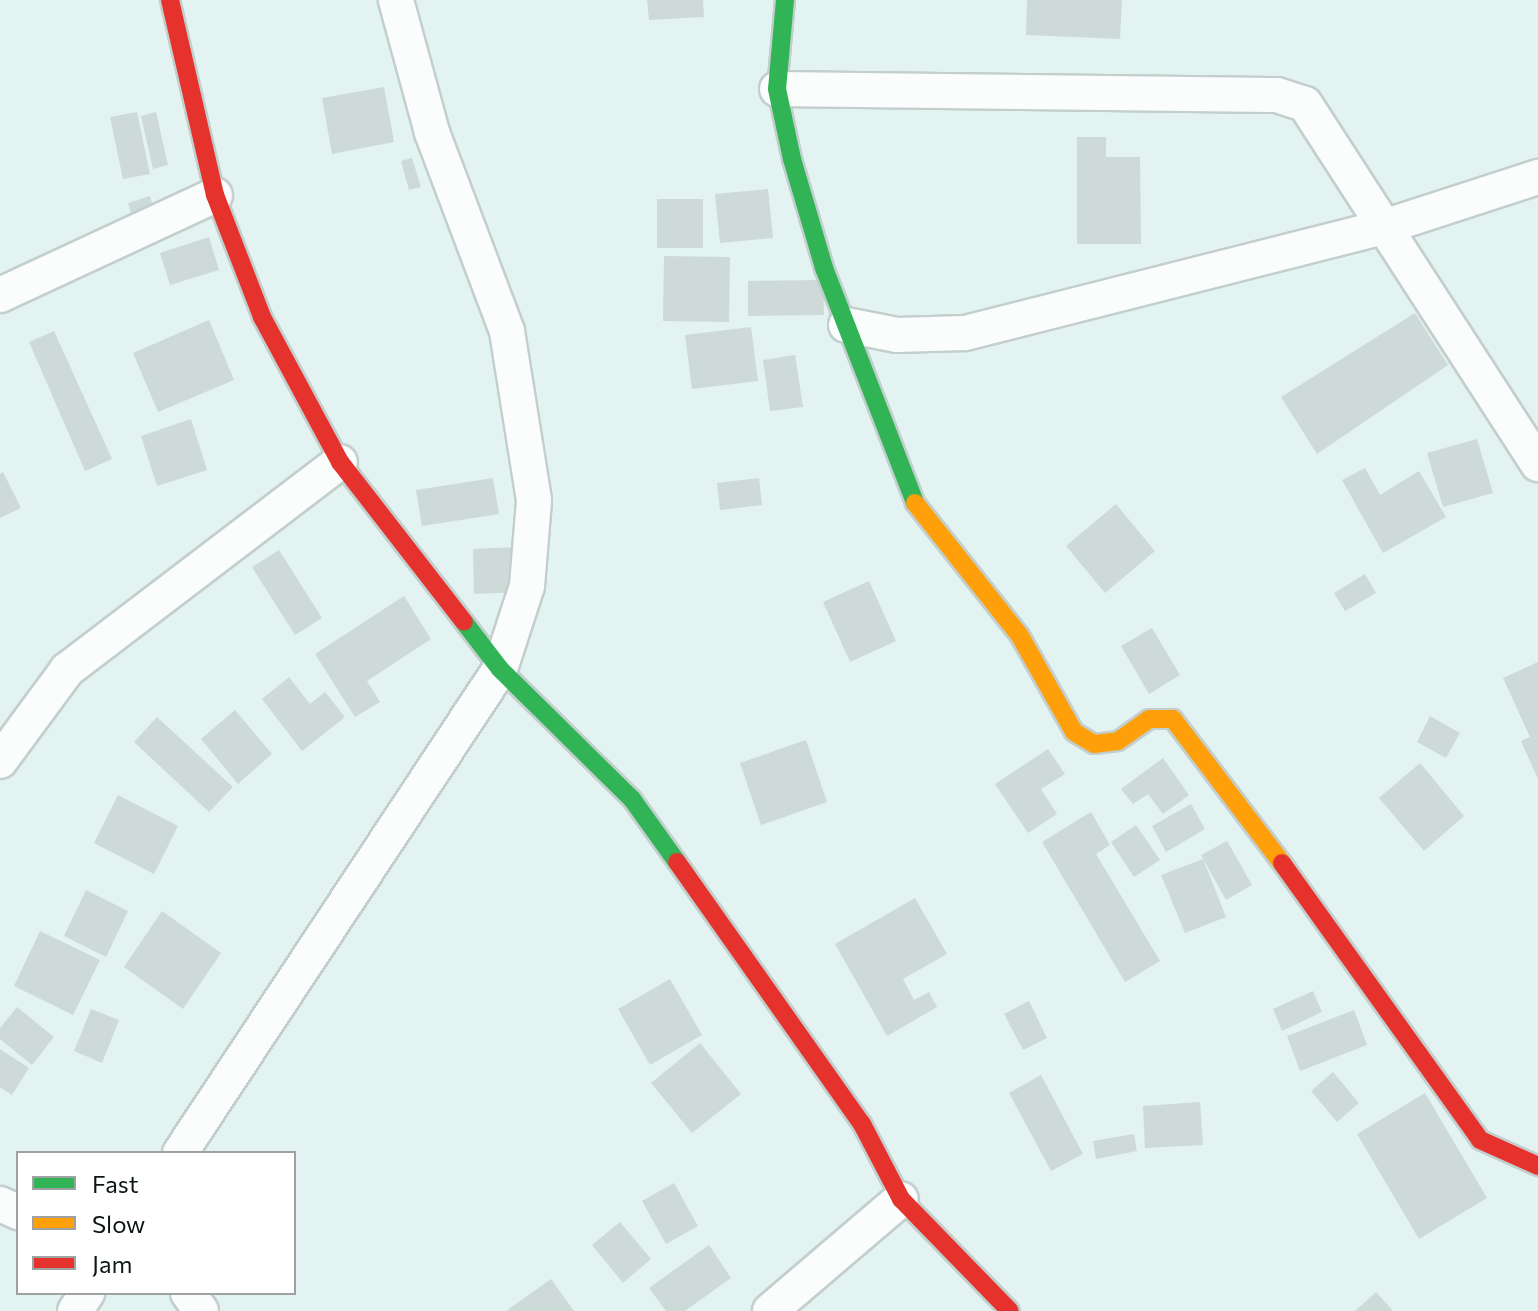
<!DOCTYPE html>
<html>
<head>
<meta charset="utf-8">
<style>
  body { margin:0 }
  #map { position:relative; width:1538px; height:1311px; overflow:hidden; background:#e3f3f1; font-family:Commissioner,sans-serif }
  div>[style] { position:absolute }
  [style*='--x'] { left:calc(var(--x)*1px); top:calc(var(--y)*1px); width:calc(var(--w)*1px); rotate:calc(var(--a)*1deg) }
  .building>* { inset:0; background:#cddad8 }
  .roads { filter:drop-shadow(2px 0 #c2cfcd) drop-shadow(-2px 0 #c2cfcd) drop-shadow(0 2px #c2cfcd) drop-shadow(0 -2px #c2cfcd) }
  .street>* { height:34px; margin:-17px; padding:0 17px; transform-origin:17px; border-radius:17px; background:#fbfdfd }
  .fast>* { height:18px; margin:-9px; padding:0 9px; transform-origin:9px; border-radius:9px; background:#30b455 }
  .slow>* { height:18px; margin:-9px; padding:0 9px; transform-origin:9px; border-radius:9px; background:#ff9f0a }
  .jam>* { height:18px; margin:-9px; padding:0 9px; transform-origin:9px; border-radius:9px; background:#e5322d }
  span { translate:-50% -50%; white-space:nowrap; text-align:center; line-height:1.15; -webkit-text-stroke:6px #fff; paint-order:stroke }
  .legend { position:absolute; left:16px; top:1151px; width:280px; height:144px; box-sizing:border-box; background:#fff; border:2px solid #9ea2a1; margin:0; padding:10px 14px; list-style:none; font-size:24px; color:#0c1615 }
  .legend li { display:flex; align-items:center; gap:16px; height:40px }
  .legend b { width:40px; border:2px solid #9ea2a1 }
</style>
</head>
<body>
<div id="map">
  <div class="building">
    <div style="clip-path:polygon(647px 0,703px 0,704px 17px,649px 20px)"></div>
    <div style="clip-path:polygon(1027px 0,1122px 0,1120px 39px,1026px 35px)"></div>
    <div style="clip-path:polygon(384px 87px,394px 142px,332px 154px,322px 98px)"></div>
    <div style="clip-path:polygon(137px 112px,150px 174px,123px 179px,110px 117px)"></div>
    <div style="clip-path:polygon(156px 112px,168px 165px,153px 169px,141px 116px)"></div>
    <div style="clip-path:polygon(1077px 137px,1106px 137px,1106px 157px,1140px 157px,1141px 244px,1077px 244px)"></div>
    <div style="clip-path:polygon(412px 158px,421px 187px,409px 190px,401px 161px)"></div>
    <div style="clip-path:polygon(768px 189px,773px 238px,720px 243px,715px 194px)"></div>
    <div style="clip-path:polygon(150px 196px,157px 219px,135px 226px,128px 203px)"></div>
    <div style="clip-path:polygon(657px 199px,703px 199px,703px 248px,657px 248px)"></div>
    <div style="clip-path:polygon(209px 237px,219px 270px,170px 285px,160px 253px)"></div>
    <div style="clip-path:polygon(664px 256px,730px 257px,729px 322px,663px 321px)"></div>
    <div style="clip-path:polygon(823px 280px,824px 315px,748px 316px,748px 281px)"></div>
    <div style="clip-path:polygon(1415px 313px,1448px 365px,1317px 454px,1281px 397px)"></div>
    <div style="clip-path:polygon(209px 320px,234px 380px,158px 412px,133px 353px)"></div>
    <div style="clip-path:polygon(751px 327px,758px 381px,692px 389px,685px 335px)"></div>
    <div style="clip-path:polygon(54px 331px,112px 459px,85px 471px,29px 342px)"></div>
    <div style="clip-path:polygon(795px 355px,803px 407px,770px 411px,763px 360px)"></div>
    <div style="clip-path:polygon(191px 419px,207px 470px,157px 486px,141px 436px)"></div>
    <div style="clip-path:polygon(1477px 439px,1493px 493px,1443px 507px,1427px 453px)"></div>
    <div style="clip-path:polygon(1365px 468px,1380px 495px,1419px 471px,1446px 517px,1383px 553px,1342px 480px)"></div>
    <div style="clip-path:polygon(3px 472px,21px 508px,0 518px,0 474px)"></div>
    <div style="clip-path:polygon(493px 478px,499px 514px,422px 526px,416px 490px)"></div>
    <div style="clip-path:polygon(759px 478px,762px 505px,720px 510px,717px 483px)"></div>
    <div style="clip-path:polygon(1116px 504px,1155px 551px,1105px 593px,1066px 546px)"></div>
    <div style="clip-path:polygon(518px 547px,520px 592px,474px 594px,473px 549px)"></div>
    <div style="clip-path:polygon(279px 550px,322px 618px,295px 635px,252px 567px)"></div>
    <div style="clip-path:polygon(1365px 574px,1376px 593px,1345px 611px,1334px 593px)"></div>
    <div style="clip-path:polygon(869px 581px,896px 641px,850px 662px,823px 602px)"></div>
    <div style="clip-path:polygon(404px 596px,431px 639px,367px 681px,380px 702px,355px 717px,315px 654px)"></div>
    <div style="clip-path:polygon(1152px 628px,1180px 675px,1149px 694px,1121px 646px)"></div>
    <div style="clip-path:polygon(1538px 662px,1538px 779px,1521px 741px,1530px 737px,1503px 678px)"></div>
    <div style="clip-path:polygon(289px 677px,310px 704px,325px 692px,345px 717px,302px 751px,262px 699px)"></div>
    <div style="clip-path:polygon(235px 710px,272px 754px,238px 784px,201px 739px)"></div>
    <div style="clip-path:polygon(1430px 716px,1460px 733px,1446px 758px,1417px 742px)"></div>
    <div style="clip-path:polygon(157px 717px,233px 787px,209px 812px,134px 742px)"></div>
    <div style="clip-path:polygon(806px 740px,827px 802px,761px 825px,740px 763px)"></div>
    <div style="clip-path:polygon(1048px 749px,1065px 774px,1041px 789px,1057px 814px,1028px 833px,995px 784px)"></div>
    <div style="clip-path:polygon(1163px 758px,1189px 795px,1163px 814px,1148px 794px,1133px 804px,1121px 789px)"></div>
    <div style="clip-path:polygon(1420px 763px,1464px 816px,1424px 851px,1379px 798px)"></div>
    <div style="clip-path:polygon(118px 795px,178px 826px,154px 874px,94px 843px)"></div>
    <div style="clip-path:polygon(1191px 804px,1205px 829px,1166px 852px,1152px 826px)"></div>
    <div style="clip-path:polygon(1091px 812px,1110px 845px,1096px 854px,1160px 961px,1125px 982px,1042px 842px)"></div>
    <div style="clip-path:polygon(1136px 825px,1160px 860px,1134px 877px,1111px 842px)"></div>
    <div style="clip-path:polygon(1227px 841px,1252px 885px,1226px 900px,1201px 855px)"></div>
    <div style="clip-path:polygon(1203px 859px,1226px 917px,1185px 933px,1161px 875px)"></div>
    <div style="clip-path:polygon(86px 890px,128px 911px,106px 957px,64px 936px)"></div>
    <div style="clip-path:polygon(915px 898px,947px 954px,903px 979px,914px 1000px,929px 992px,937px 1007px,887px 1036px,835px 944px)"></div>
    <div style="clip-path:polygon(162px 911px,221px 953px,183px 1009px,124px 967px)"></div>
    <div style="clip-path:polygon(40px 931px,100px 960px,73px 1015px,14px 986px)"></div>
    <div style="clip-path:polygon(670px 979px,702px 1035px,650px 1065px,618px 1009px)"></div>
    <div style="clip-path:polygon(1313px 991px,1322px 1012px,1282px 1031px,1273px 1009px)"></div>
    <div style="clip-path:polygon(1029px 1001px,1047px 1038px,1023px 1050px,1004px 1014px)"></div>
    <div style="clip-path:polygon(17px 1007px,54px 1037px,32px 1065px,0 1039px,0 1028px)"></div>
    <div style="clip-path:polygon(91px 1009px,119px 1020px,102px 1063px,74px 1051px)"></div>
    <div style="clip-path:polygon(1354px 1010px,1367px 1045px,1300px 1071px,1287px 1036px)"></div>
    <div style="clip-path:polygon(700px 1043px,741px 1094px,692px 1133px,651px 1083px)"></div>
    <div style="clip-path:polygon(0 1049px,29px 1068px,12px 1095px,0 1087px)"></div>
    <div style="clip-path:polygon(1333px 1072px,1359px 1103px,1337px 1122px,1311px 1091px)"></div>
    <div style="clip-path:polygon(1041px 1075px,1083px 1154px,1051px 1171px,1009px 1093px)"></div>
    <div style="clip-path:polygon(1425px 1093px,1487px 1198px,1419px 1239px,1357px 1134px)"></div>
    <div style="clip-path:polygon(1200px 1102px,1203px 1145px,1145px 1148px,1143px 1106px)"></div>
    <div style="clip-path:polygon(1134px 1134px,1137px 1151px,1096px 1159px,1093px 1141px)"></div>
    <div style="clip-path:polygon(674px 1183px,698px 1226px,666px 1244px,642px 1201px)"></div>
    <div style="clip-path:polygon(620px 1222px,651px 1259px,623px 1283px,592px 1245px)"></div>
    <div style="clip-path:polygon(709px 1245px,731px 1278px,685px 1311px,666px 1311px,649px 1288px)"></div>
    <div style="clip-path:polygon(551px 1279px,574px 1311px,506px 1311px)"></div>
    <div style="clip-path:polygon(1376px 1292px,1393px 1311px,1355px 1311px)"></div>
  </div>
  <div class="roads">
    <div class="street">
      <div style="--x:777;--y:89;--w:500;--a:0.69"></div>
      <div style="--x:1277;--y:95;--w:29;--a:18"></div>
      <div style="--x:1305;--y:104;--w:429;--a:57.1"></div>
      <div style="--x:0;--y:295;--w:237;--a:-24.9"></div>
      <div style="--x:846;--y:325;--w:52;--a:11.1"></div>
      <div style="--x:897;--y:335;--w:68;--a:-1.7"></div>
      <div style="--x:965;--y:333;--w:435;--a:-14.2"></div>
      <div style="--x:1387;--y:226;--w:159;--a:-18"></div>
      <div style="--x:0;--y:761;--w:113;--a:-53.6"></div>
      <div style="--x:67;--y:670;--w:343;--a:-37.3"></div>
      <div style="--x:180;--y:1153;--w:580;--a:-56.53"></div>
      <div style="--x:500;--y:669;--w:87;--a:-72"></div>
      <div style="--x:527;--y:586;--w:86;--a:-85.3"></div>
      <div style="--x:534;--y:500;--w:171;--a:-99.1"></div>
      <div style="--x:507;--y:331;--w:213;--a:-110.7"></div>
      <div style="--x:432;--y:132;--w:137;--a:-105.3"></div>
      <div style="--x:0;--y:1204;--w:20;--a:24"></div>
      <div style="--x:188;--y:1293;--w:22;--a:54"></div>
      <div style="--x:75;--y:1311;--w:22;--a:-56"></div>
      <div style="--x:770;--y:1311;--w:172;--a:-40.5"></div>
    </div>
    <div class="fast">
      <div style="--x:785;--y:0;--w:89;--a:95.1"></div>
      <div style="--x:777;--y:89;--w:72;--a:77.9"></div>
      <div style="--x:792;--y:159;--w:114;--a:73.6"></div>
      <div style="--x:824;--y:268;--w:252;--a:68.8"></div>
      <div style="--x:464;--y:622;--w:59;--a:52.5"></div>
      <div style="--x:500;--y:669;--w:185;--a:44.6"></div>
      <div style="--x:632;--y:799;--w:77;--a:54.5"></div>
    </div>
    <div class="slow">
      <div style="--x:915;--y:503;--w:169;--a:51.7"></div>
      <div style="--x:1020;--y:636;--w:110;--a:60.6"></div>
      <div style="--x:1074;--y:732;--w:23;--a:31"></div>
      <div style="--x:1094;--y:744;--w:24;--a:-7"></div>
      <div style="--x:1118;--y:741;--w:38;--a:-35"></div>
      <div style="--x:1149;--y:719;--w:24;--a:0"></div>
      <div style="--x:1173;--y:719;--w:181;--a:52.9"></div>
    </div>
    <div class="jam">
      <div style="--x:170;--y:0;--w:200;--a:77"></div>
      <div style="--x:215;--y:195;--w:131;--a:68.9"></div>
      <div style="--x:262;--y:317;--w:165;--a:61.7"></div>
      <div style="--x:340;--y:462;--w:202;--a:52.2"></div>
      <div style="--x:677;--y:862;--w:321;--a:54.8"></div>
      <div style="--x:862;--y:1124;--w:85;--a:62.5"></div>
      <div style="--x:901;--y:1199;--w:156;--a:45.8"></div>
      <div style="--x:1282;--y:863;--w:340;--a:54.4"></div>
      <div style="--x:1480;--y:1140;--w:64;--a:24.1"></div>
    </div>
  </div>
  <ul class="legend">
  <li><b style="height:10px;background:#30b455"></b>Fast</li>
  <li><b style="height:10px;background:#ff9f0a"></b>Slow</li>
  <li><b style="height:10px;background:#e5322d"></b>Jam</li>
  </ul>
</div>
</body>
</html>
